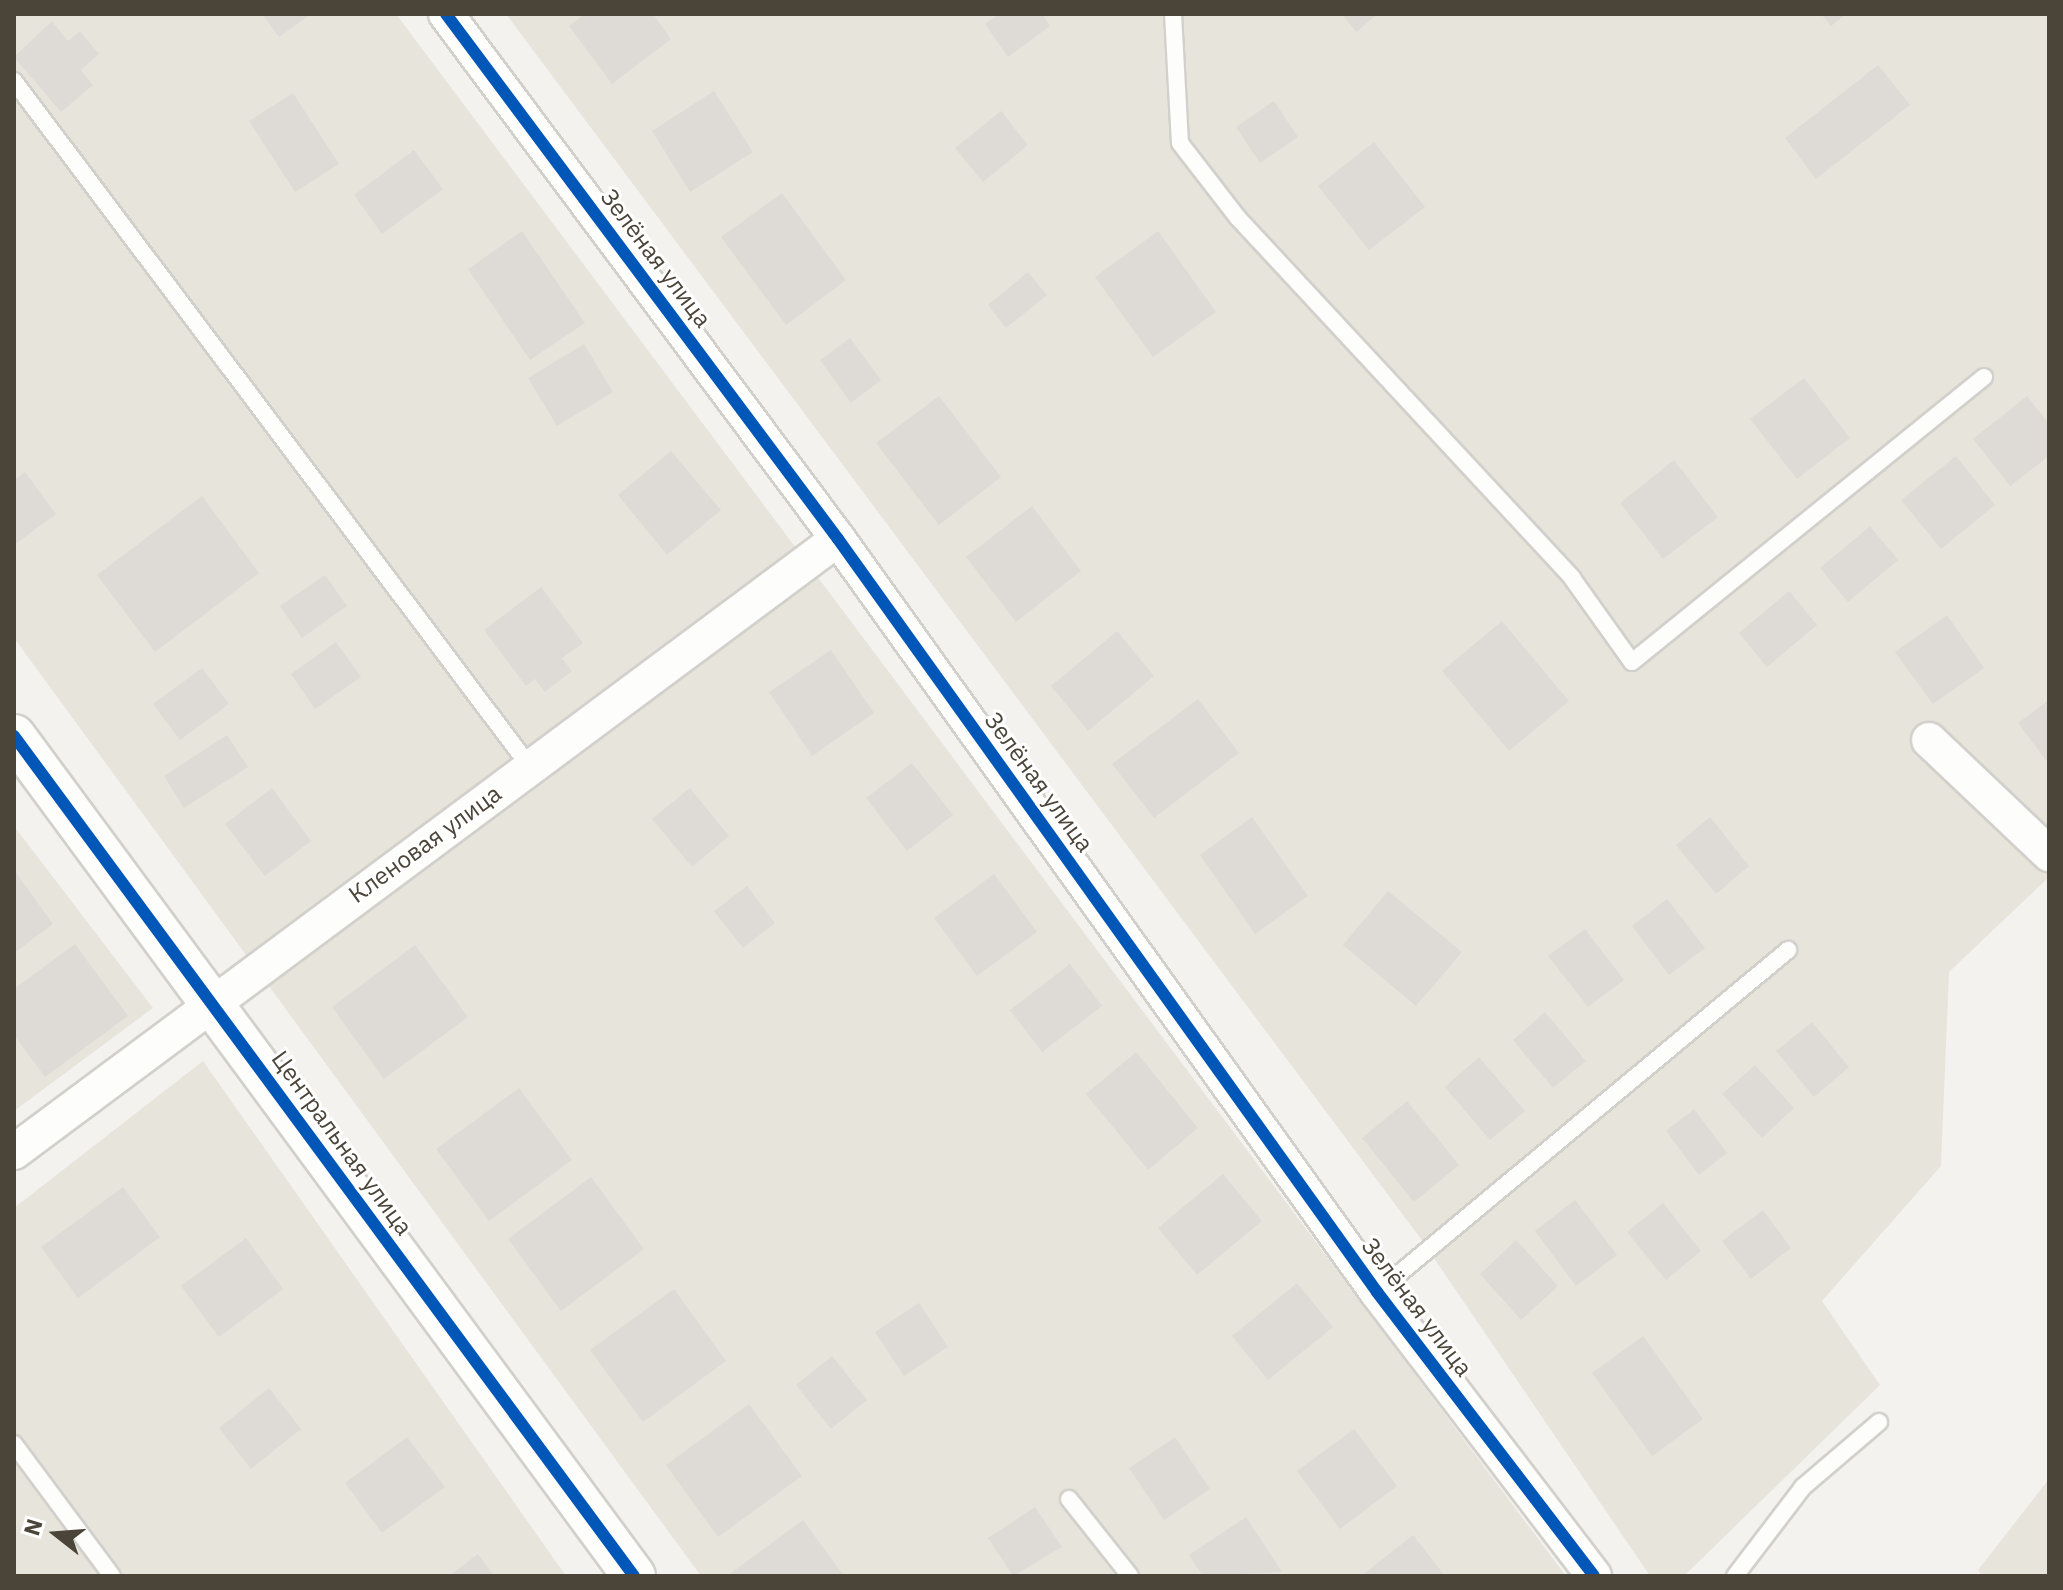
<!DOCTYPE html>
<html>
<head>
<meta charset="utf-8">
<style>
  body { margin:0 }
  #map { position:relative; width:2063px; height:1590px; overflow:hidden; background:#f4f2ee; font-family:"IBM Plex Sans",sans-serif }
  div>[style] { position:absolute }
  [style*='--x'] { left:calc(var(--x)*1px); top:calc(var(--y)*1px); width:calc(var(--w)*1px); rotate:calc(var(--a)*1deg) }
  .residential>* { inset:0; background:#e7e4dc }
  .building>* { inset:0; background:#dedbd6 }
  .roads { filter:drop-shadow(2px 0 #d2d0cb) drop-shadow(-2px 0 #d2d0cb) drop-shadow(0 2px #d2d0cb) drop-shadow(0 -2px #d2d0cb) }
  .service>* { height:16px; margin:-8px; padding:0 8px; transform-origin:8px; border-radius:8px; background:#fdfdfc }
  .minor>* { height:34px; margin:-17px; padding:0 17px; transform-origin:17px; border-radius:17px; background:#fdfdfc }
  .tertiary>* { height:42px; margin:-21px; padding:0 21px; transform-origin:21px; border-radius:21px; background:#fdfdfc }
  .cycleway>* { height:12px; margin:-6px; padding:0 6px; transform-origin:6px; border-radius:6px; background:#0057b8 }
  span { translate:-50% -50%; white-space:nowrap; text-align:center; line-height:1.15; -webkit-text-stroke:6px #fff; paint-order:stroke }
  .street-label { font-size:24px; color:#4b4439 }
  .frame { position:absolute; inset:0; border:16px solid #4b4439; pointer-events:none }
  .north { position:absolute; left:16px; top:1494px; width:80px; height:80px; -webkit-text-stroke:6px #fff; paint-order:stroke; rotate:287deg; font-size:22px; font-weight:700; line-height:32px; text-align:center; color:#4b4439 }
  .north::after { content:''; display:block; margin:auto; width:28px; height:36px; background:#4b4439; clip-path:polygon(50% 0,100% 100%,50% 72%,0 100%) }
</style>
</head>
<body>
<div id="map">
  <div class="residential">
    <div style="clip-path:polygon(14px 14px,396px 14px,1566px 1576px,701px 1576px,14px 638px)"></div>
    <div style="clip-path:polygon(506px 14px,2049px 14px,2049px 877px,1949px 972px,1941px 1166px,1822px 1301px,1880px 1385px,1684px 1576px,1650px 1576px,1421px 1239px)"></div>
    <div style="clip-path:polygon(14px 826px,153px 1008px,14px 1111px)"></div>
    <div style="clip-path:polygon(203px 1061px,566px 1576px,14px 1576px,14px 1208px)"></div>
    <div style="clip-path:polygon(2049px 1479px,2049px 1576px,1982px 1576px,1978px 1570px)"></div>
  </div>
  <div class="building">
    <div style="clip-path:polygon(262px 14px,311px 14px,279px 37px)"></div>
    <div style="clip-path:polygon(585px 14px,653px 14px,671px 39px,612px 84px,569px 26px)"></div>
    <div style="clip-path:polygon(999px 14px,1042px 14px,1050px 26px,1008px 57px,985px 24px)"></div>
    <div style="clip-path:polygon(1342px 14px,1378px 14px,1356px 32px)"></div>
    <div style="clip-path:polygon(1821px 14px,1846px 14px,1831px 26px)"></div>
    <div style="clip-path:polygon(52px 21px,68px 41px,80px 31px,99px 54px,81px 70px,93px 85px,61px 112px,14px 57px)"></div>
    <div style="clip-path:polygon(1878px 65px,1910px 105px,1816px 179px,1785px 138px)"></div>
    <div style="clip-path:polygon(714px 91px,753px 152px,690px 192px,652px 131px)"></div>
    <div style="clip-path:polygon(293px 93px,339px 164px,295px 192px,249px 121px)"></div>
    <div style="clip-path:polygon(1274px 101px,1298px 137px,1260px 163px,1236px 127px)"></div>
    <div style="clip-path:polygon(1001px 111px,1028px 145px,983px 182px,955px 148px)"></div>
    <div style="clip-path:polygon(1374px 142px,1425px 207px,1369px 250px,1318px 186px)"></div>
    <div style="clip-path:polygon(414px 150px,443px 189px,382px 234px,354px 195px)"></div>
    <div style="clip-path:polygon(782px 193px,846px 280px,786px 325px,721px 237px)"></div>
    <div style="clip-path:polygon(522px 231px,585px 323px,530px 360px,468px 269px)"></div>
    <div style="clip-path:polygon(1158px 231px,1216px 312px,1153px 357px,1095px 277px)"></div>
    <div style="clip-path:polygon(1028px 272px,1047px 295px,1006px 328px,988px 305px)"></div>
    <div style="clip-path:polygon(850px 338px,881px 380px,851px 403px,820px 360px)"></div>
    <div style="clip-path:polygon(584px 344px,613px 392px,557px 426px,528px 378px)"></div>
    <div style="clip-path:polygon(1804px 378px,1850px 438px,1797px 479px,1750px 419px)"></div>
    <div style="clip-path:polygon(939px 396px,1001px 477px,939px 525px,876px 443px)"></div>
    <div style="clip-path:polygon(2027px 396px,2049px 424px,2049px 456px,2010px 486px,1973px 439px)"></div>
    <div style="clip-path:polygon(671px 451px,721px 510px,667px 555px,618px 495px)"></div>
    <div style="clip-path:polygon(1956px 456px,1995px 505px,1941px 549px,1901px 500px)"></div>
    <div style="clip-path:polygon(1674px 460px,1718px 517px,1663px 559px,1620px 503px)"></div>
    <div style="clip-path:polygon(25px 472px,56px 514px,14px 545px,14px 480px)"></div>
    <div style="clip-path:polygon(202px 496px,259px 573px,155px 652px,97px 575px)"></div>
    <div style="clip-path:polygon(1032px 506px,1081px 571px,1016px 622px,966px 557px)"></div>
    <div style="clip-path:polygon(1870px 526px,1898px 560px,1848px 602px,1820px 568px)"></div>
    <div style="clip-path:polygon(325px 575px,347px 606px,302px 638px,280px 606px)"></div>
    <div style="clip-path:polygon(541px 587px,583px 643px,562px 658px,572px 671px,545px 692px,535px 679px,526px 686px,484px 630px)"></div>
    <div style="clip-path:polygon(1789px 591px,1817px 625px,1767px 667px,1739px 633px)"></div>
    <div style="clip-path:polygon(1947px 615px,1984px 668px,1933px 704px,1895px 652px)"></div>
    <div style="clip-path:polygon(1502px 621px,1569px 701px,1509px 751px,1442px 671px)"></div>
    <div style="clip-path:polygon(1117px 631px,1154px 676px,1088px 731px,1051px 686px)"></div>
    <div style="clip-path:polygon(336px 642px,361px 677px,315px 709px,291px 674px)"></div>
    <div style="clip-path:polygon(831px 650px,874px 713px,812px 756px,769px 692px)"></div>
    <div style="clip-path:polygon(202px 668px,229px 704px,180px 740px,153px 704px)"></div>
    <div style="clip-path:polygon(1198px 699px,1239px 753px,1154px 818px,1112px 764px)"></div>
    <div style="clip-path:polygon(2049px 700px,2049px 764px,2018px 723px)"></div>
    <div style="clip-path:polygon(227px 735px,248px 767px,184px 808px,164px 776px)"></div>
    <div style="clip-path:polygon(912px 763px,953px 815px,907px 851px,866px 798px)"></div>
    <div style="clip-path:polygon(272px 788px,311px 841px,265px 876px,225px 824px)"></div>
    <div style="clip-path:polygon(690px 788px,729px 836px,692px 867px,652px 819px)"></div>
    <div style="clip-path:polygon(1252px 817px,1308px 896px,1255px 934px,1200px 855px)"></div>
    <div style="clip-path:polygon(1710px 817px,1749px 866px,1716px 894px,1676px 845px)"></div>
    <div style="clip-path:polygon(14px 870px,53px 924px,14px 953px)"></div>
    <div style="clip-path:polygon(994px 874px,1037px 932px,977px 976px,934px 918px)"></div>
    <div style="clip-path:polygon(747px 886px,775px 923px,743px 948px,714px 911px)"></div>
    <div style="clip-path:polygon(1388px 891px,1462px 952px,1416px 1006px,1343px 945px)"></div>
    <div style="clip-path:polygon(1667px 899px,1705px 948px,1669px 975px,1632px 926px)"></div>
    <div style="clip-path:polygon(1585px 929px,1624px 980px,1588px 1007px,1548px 956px)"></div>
    <div style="clip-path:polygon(75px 944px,128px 1016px,45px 1077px,14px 1035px,14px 989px)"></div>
    <div style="clip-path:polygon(415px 945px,468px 1017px,384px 1079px,332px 1007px)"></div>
    <div style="clip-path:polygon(1070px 964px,1102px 1006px,1042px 1052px,1010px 1010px)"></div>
    <div style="clip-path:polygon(1545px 1012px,1586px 1061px,1553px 1088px,1513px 1040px)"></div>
    <div style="clip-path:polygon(1812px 1022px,1849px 1067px,1814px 1097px,1776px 1051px)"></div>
    <div style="clip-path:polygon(1136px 1052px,1198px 1128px,1148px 1170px,1086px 1094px)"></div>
    <div style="clip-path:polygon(1479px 1057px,1525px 1111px,1490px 1140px,1445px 1087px)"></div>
    <div style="clip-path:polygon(1755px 1065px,1794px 1108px,1762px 1138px,1722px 1094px)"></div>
    <div style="clip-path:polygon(519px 1088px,572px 1160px,489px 1221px,436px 1149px)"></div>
    <div style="clip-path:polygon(1407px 1101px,1459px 1165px,1414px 1202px,1362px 1138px)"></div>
    <div style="clip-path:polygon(1694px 1109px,1727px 1153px,1699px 1175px,1666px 1131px)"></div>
    <div style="clip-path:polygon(1223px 1174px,1262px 1221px,1197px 1275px,1158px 1228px)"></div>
    <div style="clip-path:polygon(591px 1177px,644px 1249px,561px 1311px,508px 1239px)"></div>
    <div style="clip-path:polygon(123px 1187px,160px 1237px,78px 1298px,41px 1247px)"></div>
    <div style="clip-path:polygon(1575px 1200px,1617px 1255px,1576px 1286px,1535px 1231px)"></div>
    <div style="clip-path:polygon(1663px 1203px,1701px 1251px,1666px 1280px,1627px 1232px)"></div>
    <div style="clip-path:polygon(1763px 1210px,1791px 1248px,1751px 1279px,1722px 1241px)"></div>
    <div style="clip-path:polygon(246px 1238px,283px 1289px,219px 1337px,181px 1286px)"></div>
    <div style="clip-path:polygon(1516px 1240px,1558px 1286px,1521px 1320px,1480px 1274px)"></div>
    <div style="clip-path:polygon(1297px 1283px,1333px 1327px,1268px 1380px,1232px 1336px)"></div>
    <div style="clip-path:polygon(674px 1289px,726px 1361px,643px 1422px,590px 1350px)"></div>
    <div style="clip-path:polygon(919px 1303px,948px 1347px,904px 1376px,875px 1332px)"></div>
    <div style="clip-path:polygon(1643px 1336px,1703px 1419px,1652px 1456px,1592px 1373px)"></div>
    <div style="clip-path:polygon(832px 1356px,867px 1400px,831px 1429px,796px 1385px)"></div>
    <div style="clip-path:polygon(269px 1388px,301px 1429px,251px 1469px,219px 1428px)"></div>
    <div style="clip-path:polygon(749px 1404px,802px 1476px,718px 1537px,666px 1465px)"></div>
    <div style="clip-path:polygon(1354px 1429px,1397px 1486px,1340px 1529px,1297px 1471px)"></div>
    <div style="clip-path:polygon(407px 1437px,445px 1487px,382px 1533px,345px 1483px)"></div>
    <div style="clip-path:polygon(1175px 1437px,1210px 1489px,1164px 1520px,1129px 1468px)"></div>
    <div style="clip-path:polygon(1035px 1507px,1062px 1547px,1013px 1576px,988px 1538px)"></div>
    <div style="clip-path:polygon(1246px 1517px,1282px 1572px,1203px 1576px,1189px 1555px)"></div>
    <div style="clip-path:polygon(803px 1520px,844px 1576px,727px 1576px)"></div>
    <div style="clip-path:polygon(1413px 1535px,1445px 1576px,1361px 1576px)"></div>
    <div style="clip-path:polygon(478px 1554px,494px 1576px,449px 1576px)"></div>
  </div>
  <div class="roads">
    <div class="service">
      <div style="--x:1173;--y:14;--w:129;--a:86.9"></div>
      <div style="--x:1180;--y:143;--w:95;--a:52.3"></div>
      <div style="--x:1238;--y:218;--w:491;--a:47.1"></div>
      <div style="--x:1572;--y:578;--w:103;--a:54.5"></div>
      <div style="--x:1632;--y:662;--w:453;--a:-39"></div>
      <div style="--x:14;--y:81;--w:858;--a:53.05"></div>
      <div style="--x:1377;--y:1292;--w:535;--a:-39.76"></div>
      <div style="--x:14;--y:1444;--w:164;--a:53.4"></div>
      <div style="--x:1069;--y:1499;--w:98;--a:51.6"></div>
      <div style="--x:1735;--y:1576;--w:112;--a:-52.6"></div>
      <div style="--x:1803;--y:1487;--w:100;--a:-40.5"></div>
    </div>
    <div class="minor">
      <div style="--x:446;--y:14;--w:655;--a:53.25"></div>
      <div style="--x:838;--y:539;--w:926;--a:54.4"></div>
      <div style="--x:1377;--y:1292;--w:357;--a:52.6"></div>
      <div style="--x:1929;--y:740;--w:166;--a:43.5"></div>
      <div style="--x:14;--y:1152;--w:1027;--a:-36.65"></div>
    </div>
    <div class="tertiary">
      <div style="--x:14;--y:736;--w:1044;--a:53.57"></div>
    </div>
  </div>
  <div class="cycleway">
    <div style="--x:446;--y:14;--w:655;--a:53.25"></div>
    <div style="--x:838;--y:539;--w:926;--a:54.4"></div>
    <div style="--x:1377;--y:1292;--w:357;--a:52.6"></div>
    <div style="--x:14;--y:736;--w:1044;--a:53.57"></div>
  </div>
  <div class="street-label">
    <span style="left:656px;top:258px;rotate:53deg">Зелёная улица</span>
    <span style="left:1039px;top:782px;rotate:54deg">Зелёная улица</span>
    <span style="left:425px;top:844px;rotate:-36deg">Кленовая улица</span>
    <span style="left:342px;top:1143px;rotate:54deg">Центральная улица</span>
    <span style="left:1417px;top:1307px;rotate:53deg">Зелёная улица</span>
  </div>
  <div class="frame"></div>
  <div class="north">N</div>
</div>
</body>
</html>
